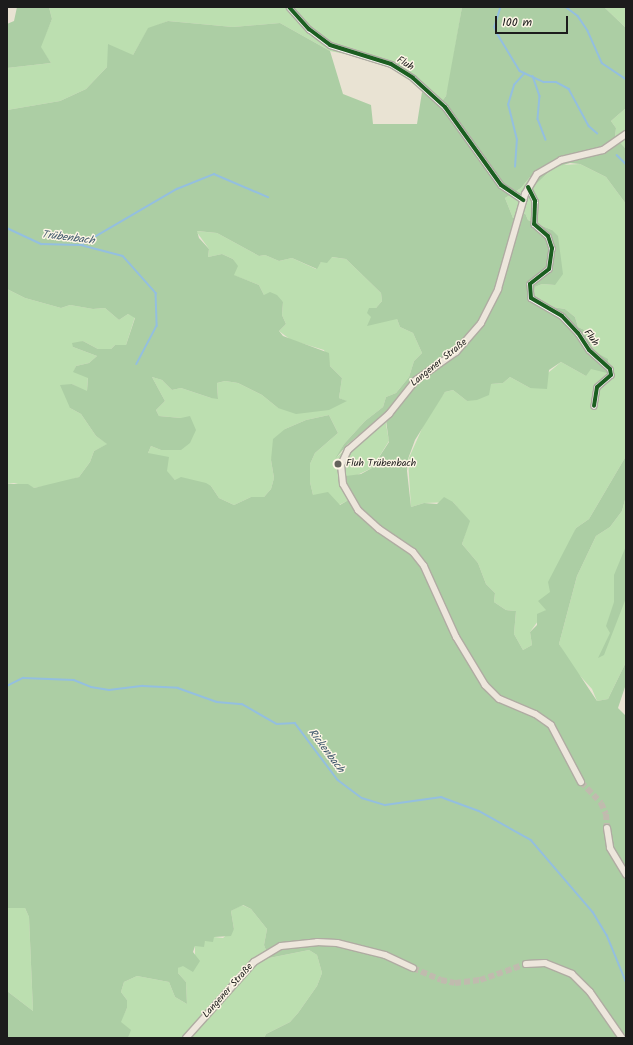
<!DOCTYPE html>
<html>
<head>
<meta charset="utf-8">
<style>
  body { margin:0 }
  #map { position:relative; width:633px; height:1045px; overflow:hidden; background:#e9e3d3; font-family:Kalam,sans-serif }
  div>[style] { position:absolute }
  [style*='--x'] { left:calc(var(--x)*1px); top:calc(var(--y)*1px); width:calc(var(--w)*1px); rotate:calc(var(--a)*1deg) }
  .green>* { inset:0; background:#bcdfb0 }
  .forest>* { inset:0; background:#accea4 }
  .stream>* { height:1.5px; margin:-0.75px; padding:0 0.75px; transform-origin:0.75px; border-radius:0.75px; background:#94bfdf }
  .major-tunnel>* { height:6px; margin-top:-3px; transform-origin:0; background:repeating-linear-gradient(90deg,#c0bbae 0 6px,transparent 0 9px) }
  .roads { filter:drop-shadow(1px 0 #afaca2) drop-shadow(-1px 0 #afaca2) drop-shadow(0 1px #afaca2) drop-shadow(0 -1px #afaca2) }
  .minor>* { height:4.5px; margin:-2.25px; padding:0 2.25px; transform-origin:2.25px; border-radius:2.25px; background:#fcfbf8 }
  .major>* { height:6px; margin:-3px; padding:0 3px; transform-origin:3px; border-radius:3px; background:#ede6dc }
  .cycleway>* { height:4px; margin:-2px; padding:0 2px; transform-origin:2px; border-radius:2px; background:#1b5e20 }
  .dots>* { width:11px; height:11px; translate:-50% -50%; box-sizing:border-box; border:2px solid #fcf5e5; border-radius:50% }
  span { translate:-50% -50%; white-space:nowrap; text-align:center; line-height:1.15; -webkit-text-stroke:3px #fcf5e5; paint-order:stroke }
  .street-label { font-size:10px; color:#1c1c1c }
  .poi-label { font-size:10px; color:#1c1c1c }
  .left { translate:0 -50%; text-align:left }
  .water-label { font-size:11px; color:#3e576c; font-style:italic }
  .frame { position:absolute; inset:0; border:8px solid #1c1c1c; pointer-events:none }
  .scale { position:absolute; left:495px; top:16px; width:73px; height:18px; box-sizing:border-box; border:2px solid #1c1c1c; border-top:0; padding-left:5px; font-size:12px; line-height:14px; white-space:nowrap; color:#1c1c1c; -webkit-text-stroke:3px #fcf5e5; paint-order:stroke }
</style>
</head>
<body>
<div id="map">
  <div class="green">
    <div style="clip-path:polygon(49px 7px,462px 7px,449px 84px,446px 96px,439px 105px,425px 95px,413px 79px,400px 71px,376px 60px,330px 51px,280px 23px,233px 27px,168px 21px,148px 29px,133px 55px,107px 67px,86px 89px,60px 101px,7px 110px,7px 68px,51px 63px,40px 47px,52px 19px)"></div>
    <div style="clip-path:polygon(604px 7px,626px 7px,626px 28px)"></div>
    <div style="clip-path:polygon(626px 108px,626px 149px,615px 137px,616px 128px,611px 121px)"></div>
    <div style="clip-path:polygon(580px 164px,606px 177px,626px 204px,626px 456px,589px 519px,576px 528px,546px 610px,530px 632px,532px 645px,523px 650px,514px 634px,516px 611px,506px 610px,494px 602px,495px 593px,486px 584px,478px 563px,462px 544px,469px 521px,453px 502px,424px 503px,411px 507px,408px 460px,428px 415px,445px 392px,453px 390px,467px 401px,490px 384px,503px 383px,510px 377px,530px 388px,561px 362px,586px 376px,591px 333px,578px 327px,575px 317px,565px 309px,553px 307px,534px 295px,535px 287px,542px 284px,555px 285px,552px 230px,528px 220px,525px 213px,521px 218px,513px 218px,505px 198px,521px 188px,530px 177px,534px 186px,553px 168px,562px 165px)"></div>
    <div style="clip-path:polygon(196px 231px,217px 233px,259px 256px,265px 255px,279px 261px,292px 258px,316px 269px,321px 262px,331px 257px,346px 259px,381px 293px,382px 301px,376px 308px,369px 308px,397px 319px,400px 327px,413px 333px,422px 353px,414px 361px,409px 377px,396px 393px,386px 397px,383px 407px,365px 421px,344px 444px,337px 457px,384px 413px,389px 441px,372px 468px,353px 477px,353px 498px,339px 505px,313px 495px,310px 482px,310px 464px,315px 453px,338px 433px,329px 415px,306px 420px,285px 429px,271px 460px,274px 478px,271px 489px,264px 497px,251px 497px,234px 505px,219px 498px,211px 486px,175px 480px,148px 453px,151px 446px,161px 450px,181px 418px,159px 416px,156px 410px,165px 401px,152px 377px,162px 380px,172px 390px,181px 388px,211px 398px,218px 398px,217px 383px,225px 381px,238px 383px,262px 395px,278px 408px,346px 401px,339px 398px,342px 378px,330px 366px,324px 350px,291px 340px,279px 331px,286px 324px,282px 315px,283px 302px,264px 295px,259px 285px,233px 275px,237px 266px,233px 259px,222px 254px,208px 257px,209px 249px)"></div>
    <div style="clip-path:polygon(7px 289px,25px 298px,61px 308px,70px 305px,93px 309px,105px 308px,119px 320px,128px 314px,135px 317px,126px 345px,115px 345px,111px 349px,98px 349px,83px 341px,73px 347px,97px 356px,89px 363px,76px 366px,74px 371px,88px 377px,87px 392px,72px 384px,70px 408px,81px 414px,96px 436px,108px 444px,94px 451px,90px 462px,79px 477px,61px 483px,34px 488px,14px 483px,7px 484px)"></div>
    <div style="clip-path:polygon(626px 496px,626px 662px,608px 699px,597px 701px,592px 689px,572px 667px,559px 644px,577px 576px,596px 536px,610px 527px,622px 511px)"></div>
    <div style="clip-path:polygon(242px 905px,251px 909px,267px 929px,264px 945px,269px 958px,309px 950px,317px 955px,322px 973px,317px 986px,298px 1013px,290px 1022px,266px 1034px,264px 1038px,128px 1038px,130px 1030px,120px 1022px,127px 1008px,127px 1000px,121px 992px,124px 982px,137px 976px,169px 982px,175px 997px,187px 1004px,186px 982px,178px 973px,178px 968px,195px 956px,195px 946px,214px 937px,223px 938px,234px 929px,231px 911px)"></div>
    <div style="clip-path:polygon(7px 908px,25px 908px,29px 917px,33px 1011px,7px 991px)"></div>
  </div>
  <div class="forest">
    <div style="clip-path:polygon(17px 7px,49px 7px,52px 19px,41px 47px,51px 63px,7px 68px,7px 24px,14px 21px)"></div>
    <div style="clip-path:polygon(evenodd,462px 7px,604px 7px,626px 28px,626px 108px,611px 121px,616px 128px,615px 137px,626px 149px,626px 204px,606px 177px,580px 164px,570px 163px,553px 168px,534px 186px,530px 177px,521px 188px,505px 198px,513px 218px,521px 218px,525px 213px,528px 220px,552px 230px,558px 236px,563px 274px,555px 285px,542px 284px,535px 287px,534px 295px,553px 307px,565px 309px,575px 317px,578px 327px,591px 333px,590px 349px,608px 359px,607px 373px,591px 369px,586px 376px,561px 362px,549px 370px,547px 389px,530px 388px,510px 377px,503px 383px,491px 384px,489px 395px,477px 400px,467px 401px,453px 390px,445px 392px,415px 440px,408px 459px,407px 471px,411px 507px,424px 503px,437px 504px,444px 497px,453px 502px,470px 521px,462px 544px,478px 563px,486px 584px,495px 593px,494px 602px,506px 610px,516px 611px,514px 634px,523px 650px,532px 645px,530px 632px,537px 625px,537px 614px,546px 610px,538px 601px,550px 592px,548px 582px,576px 528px,589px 519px,626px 456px,626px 496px,622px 511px,610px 527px,596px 536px,577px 576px,559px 644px,597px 701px,608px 699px,626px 662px,626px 684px,618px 708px,626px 716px,626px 1038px,264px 1038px,266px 1034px,290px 1022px,298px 1013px,317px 986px,322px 973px,317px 955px,309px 950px,269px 958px,264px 945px,267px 929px,251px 909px,243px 905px,231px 911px,234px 929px,231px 936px,214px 937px,213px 942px,205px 941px,204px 947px,195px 946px,193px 952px,200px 961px,193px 972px,183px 966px,178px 968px,178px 973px,186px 982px,187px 1004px,175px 997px,169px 982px,137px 976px,124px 982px,121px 992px,127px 1000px,127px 1008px,121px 1022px,131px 1030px,128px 1038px,7px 1038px,7px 991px,33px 1011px,29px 917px,25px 908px,7px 908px,7px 484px,28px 484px,34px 488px,79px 477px,90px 462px,94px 451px,107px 444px,96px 436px,81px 414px,70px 408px,60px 385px,72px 384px,87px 391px,88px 378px,73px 372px,76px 366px,89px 363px,97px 356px,73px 347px,72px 343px,83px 341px,98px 349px,111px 349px,115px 345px,126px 345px,135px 318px,128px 314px,119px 320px,105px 308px,93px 309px,70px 305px,61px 308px,25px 298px,7px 289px,7px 110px,60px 101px,86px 89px,107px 67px,108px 44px,133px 55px,148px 28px,168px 21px,233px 27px,280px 23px,330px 51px,343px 94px,371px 105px,373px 124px,417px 124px,422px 92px,439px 105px,446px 96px,462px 7px,197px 231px,217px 233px,259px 256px,265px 255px,279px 261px,292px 258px,317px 269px,321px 262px,327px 263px,332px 257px,346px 259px,381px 293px,382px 301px,376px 308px,369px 308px,367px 313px,371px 317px,367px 326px,397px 319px,400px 327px,413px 333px,422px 353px,414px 361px,409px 377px,396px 393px,386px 397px,383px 407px,365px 421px,344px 444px,335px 459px,348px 444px,385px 413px,389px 442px,372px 468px,361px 474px,346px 476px,344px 482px,352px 498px,340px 505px,328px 492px,313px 495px,310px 482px,310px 464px,315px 453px,338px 433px,329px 415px,306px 420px,285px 429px,273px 439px,271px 460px,274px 478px,271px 489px,264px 497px,251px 497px,234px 505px,219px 498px,211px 486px,206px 483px,181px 477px,175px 480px,167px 471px,169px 457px,148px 453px,151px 446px,161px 450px,181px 450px,190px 443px,196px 430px,190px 416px,181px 418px,159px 416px,156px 410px,165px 401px,152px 377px,162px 380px,172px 390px,181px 388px,211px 398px,218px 399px,217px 383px,225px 381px,238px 383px,262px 395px,278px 408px,296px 414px,329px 410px,347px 401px,339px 398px,342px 378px,330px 366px,329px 353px,283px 336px,279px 331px,286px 324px,282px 315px,283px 302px,277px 295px,270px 292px,264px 295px,259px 285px,234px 275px,238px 266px,233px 259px,222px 254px,208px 257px,209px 249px,199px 238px,197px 231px)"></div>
    <div style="clip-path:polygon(626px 546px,626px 598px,604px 655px,598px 658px,610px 633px,606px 626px,614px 602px,614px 575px)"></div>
  </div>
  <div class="stream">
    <div style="--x:501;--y:7;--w:21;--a:107"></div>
    <div style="--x:495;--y:27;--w:6;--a:72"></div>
    <div style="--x:497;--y:33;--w:44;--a:58.8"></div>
    <div style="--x:520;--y:71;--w:26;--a:25"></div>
    <div style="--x:544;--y:82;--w:12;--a:0"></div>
    <div style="--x:556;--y:82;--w:15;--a:28"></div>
    <div style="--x:569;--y:89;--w:42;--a:61.6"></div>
    <div style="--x:589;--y:126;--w:11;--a:41"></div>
    <div style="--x:566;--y:7;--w:15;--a:37"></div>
    <div style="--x:578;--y:16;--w:18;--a:56"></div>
    <div style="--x:588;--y:31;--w:35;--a:66"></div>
    <div style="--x:602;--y:63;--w:29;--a:34"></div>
    <div style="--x:533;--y:76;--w:21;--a:71"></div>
    <div style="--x:540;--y:96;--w:23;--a:95"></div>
    <div style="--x:538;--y:119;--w:22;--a:69"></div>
    <div style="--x:617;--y:155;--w:13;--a:45"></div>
    <div style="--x:515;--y:167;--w:27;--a:-86"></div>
    <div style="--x:517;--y:140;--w:36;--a:-104"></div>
    <div style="--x:508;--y:105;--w:21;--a:-73"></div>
    <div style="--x:514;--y:85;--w:15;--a:-48"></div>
    <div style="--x:7;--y:228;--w:38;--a:25"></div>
    <div style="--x:41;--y:244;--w:40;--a:1.4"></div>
    <div style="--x:81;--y:245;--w:43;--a:14.7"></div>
    <div style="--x:123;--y:256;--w:50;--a:48.3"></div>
    <div style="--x:156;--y:293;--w:33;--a:88"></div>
    <div style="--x:157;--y:326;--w:43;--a:117.8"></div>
    <div style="--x:81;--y:245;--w:111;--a:-30.3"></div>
    <div style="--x:177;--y:189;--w:40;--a:-22"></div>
    <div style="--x:214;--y:174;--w:59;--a:23.1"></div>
    <div style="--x:7;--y:686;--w:18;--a:-27"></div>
    <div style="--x:23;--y:678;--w:51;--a:2.2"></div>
    <div style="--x:74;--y:680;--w:18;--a:22"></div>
    <div style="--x:91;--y:687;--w:18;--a:9"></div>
    <div style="--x:109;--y:690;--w:34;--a:-7"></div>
    <div style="--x:143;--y:686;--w:35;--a:3"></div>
    <div style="--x:178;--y:688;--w:41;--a:19.7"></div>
    <div style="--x:217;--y:702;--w:25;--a:5"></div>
    <div style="--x:242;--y:704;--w:40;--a:29.7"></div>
    <div style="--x:277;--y:724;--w:18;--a:-3"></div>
    <div style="--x:295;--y:723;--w:71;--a:53"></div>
    <div style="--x:338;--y:780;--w:30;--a:37"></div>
    <div style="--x:362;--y:798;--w:24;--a:17"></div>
    <div style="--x:385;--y:805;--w:57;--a:-8.1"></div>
    <div style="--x:441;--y:797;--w:40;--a:20.2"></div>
    <div style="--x:479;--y:811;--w:60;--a:29.1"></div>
    <div style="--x:531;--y:840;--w:95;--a:49.3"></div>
    <div style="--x:593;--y:912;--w:27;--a:59"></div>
    <div style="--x:607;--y:935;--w:50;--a:67.6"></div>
  </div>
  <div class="major-tunnel">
    <div style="--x:581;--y:782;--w:29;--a:46"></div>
    <div style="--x:601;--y:803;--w:12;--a:66"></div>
    <div style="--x:606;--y:814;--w:14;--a:86"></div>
    <div style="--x:413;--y:968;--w:30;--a:23"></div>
    <div style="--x:441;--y:980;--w:14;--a:12"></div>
    <div style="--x:455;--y:983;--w:25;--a:-7"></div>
    <div style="--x:480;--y:980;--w:49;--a:-19.2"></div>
  </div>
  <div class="roads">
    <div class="minor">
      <div style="--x:289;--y:7;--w:30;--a:48"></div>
      <div style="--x:309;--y:29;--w:26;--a:37"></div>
      <div style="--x:330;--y:45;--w:64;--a:17.3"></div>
      <div style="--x:391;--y:64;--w:26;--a:32"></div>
      <div style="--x:413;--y:78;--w:43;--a:42.2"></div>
      <div style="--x:445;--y:107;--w:96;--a:54.3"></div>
      <div style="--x:501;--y:185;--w:27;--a:34"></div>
      <div style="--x:528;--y:187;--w:16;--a:63"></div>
      <div style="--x:535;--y:201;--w:23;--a:92"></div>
      <div style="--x:534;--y:224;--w:18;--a:41"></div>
      <div style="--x:548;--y:236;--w:13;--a:72"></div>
      <div style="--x:552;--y:248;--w:21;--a:98"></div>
      <div style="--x:549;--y:269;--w:24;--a:142"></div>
      <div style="--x:530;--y:284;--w:14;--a:86"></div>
      <div style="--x:531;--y:298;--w:36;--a:30"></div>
      <div style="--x:562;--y:316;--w:23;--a:47"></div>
      <div style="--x:578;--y:333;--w:20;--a:57"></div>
      <div style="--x:589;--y:350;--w:28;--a:42"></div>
      <div style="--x:610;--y:369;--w:6;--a:81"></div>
      <div style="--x:611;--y:375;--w:18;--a:139"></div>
      <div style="--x:597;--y:387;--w:19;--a:99"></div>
    </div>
    <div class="major">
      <div style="--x:581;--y:782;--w:64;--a:-117.8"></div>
      <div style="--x:551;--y:725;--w:19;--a:-145"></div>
      <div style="--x:535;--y:714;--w:39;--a:-157"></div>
      <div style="--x:499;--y:699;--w:20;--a:-135"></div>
      <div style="--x:485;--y:685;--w:56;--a:-121.1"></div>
      <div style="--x:456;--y:637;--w:78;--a:-114.3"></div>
      <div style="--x:424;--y:566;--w:18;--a:-128"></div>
      <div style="--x:413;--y:552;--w:41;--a:-145.9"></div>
      <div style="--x:379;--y:529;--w:28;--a:-138"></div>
      <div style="--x:358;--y:510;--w:30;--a:-120"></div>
      <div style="--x:343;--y:484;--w:19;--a:-96"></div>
      <div style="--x:341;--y:465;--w:17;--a:-65"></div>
      <div style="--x:348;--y:450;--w:55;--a:-41.3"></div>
      <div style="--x:389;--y:414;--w:43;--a:-51.5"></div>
      <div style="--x:416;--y:380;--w:49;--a:-35"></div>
      <div style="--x:456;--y:352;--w:38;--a:-49"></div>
      <div style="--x:481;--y:323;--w:38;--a:-63"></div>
      <div style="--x:498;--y:289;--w:99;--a:-74.1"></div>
      <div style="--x:525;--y:194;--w:23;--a:-59"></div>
      <div style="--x:537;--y:174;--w:28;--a:-30"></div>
      <div style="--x:561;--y:160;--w:43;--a:-13.4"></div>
      <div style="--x:603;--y:150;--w:28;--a:-35"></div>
      <div style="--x:607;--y:828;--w:20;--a:81"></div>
      <div style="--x:610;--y:848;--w:31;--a:59"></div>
      <div style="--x:526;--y:964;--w:19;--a:-3"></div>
      <div style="--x:545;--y:963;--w:29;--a:22"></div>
      <div style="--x:572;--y:974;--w:25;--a:45"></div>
      <div style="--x:590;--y:992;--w:56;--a:55.2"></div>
      <div style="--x:186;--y:1038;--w:102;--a:-48.2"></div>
      <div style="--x:254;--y:962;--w:31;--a:-31"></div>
      <div style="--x:281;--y:946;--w:36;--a:-6"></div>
      <div style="--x:317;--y:942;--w:20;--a:3"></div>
      <div style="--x:337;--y:943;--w:49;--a:14"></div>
      <div style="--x:385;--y:955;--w:31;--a:25"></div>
    </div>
  </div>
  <div class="cycleway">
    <div style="--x:289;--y:7;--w:30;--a:48"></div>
    <div style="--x:309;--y:29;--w:26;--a:37"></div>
    <div style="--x:330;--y:45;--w:64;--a:17.3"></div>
    <div style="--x:391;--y:64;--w:26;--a:32"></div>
    <div style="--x:413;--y:78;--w:43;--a:42.2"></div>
    <div style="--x:445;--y:107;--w:96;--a:54.3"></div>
    <div style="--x:501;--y:185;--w:27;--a:34"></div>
    <div style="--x:528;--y:187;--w:16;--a:63"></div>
    <div style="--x:535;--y:201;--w:23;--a:92"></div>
    <div style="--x:534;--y:224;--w:18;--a:41"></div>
    <div style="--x:548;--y:236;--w:13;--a:72"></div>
    <div style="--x:552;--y:248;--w:21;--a:98"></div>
    <div style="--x:549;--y:269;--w:24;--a:142"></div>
    <div style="--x:530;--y:284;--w:14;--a:86"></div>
    <div style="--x:531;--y:298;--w:36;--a:30"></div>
    <div style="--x:562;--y:316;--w:23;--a:47"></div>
    <div style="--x:578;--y:333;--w:20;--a:57"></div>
    <div style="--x:589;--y:350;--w:28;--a:42"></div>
    <div style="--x:610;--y:369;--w:6;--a:81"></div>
    <div style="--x:611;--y:375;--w:18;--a:139"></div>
    <div style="--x:597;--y:387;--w:19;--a:99"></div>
  </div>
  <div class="dots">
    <div style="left:338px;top:464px;background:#64625c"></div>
  </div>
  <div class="street-label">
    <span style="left:405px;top:64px;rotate:31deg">Fluh</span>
    <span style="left:591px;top:338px;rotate:53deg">Fluh</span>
    <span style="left:439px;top:363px;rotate:-39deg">Langener Straße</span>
    <span style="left:228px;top:991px;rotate:-48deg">Langener Straße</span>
  </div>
  <div class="poi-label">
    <span class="left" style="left:346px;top:464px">Fluh Trübenbach</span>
  </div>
  <div class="water-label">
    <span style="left:68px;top:238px;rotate:7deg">Trübenbach</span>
    <span style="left:326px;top:751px;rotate:53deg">Rickenbach</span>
  </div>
  <div class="frame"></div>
  <div class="scale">100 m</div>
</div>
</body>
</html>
